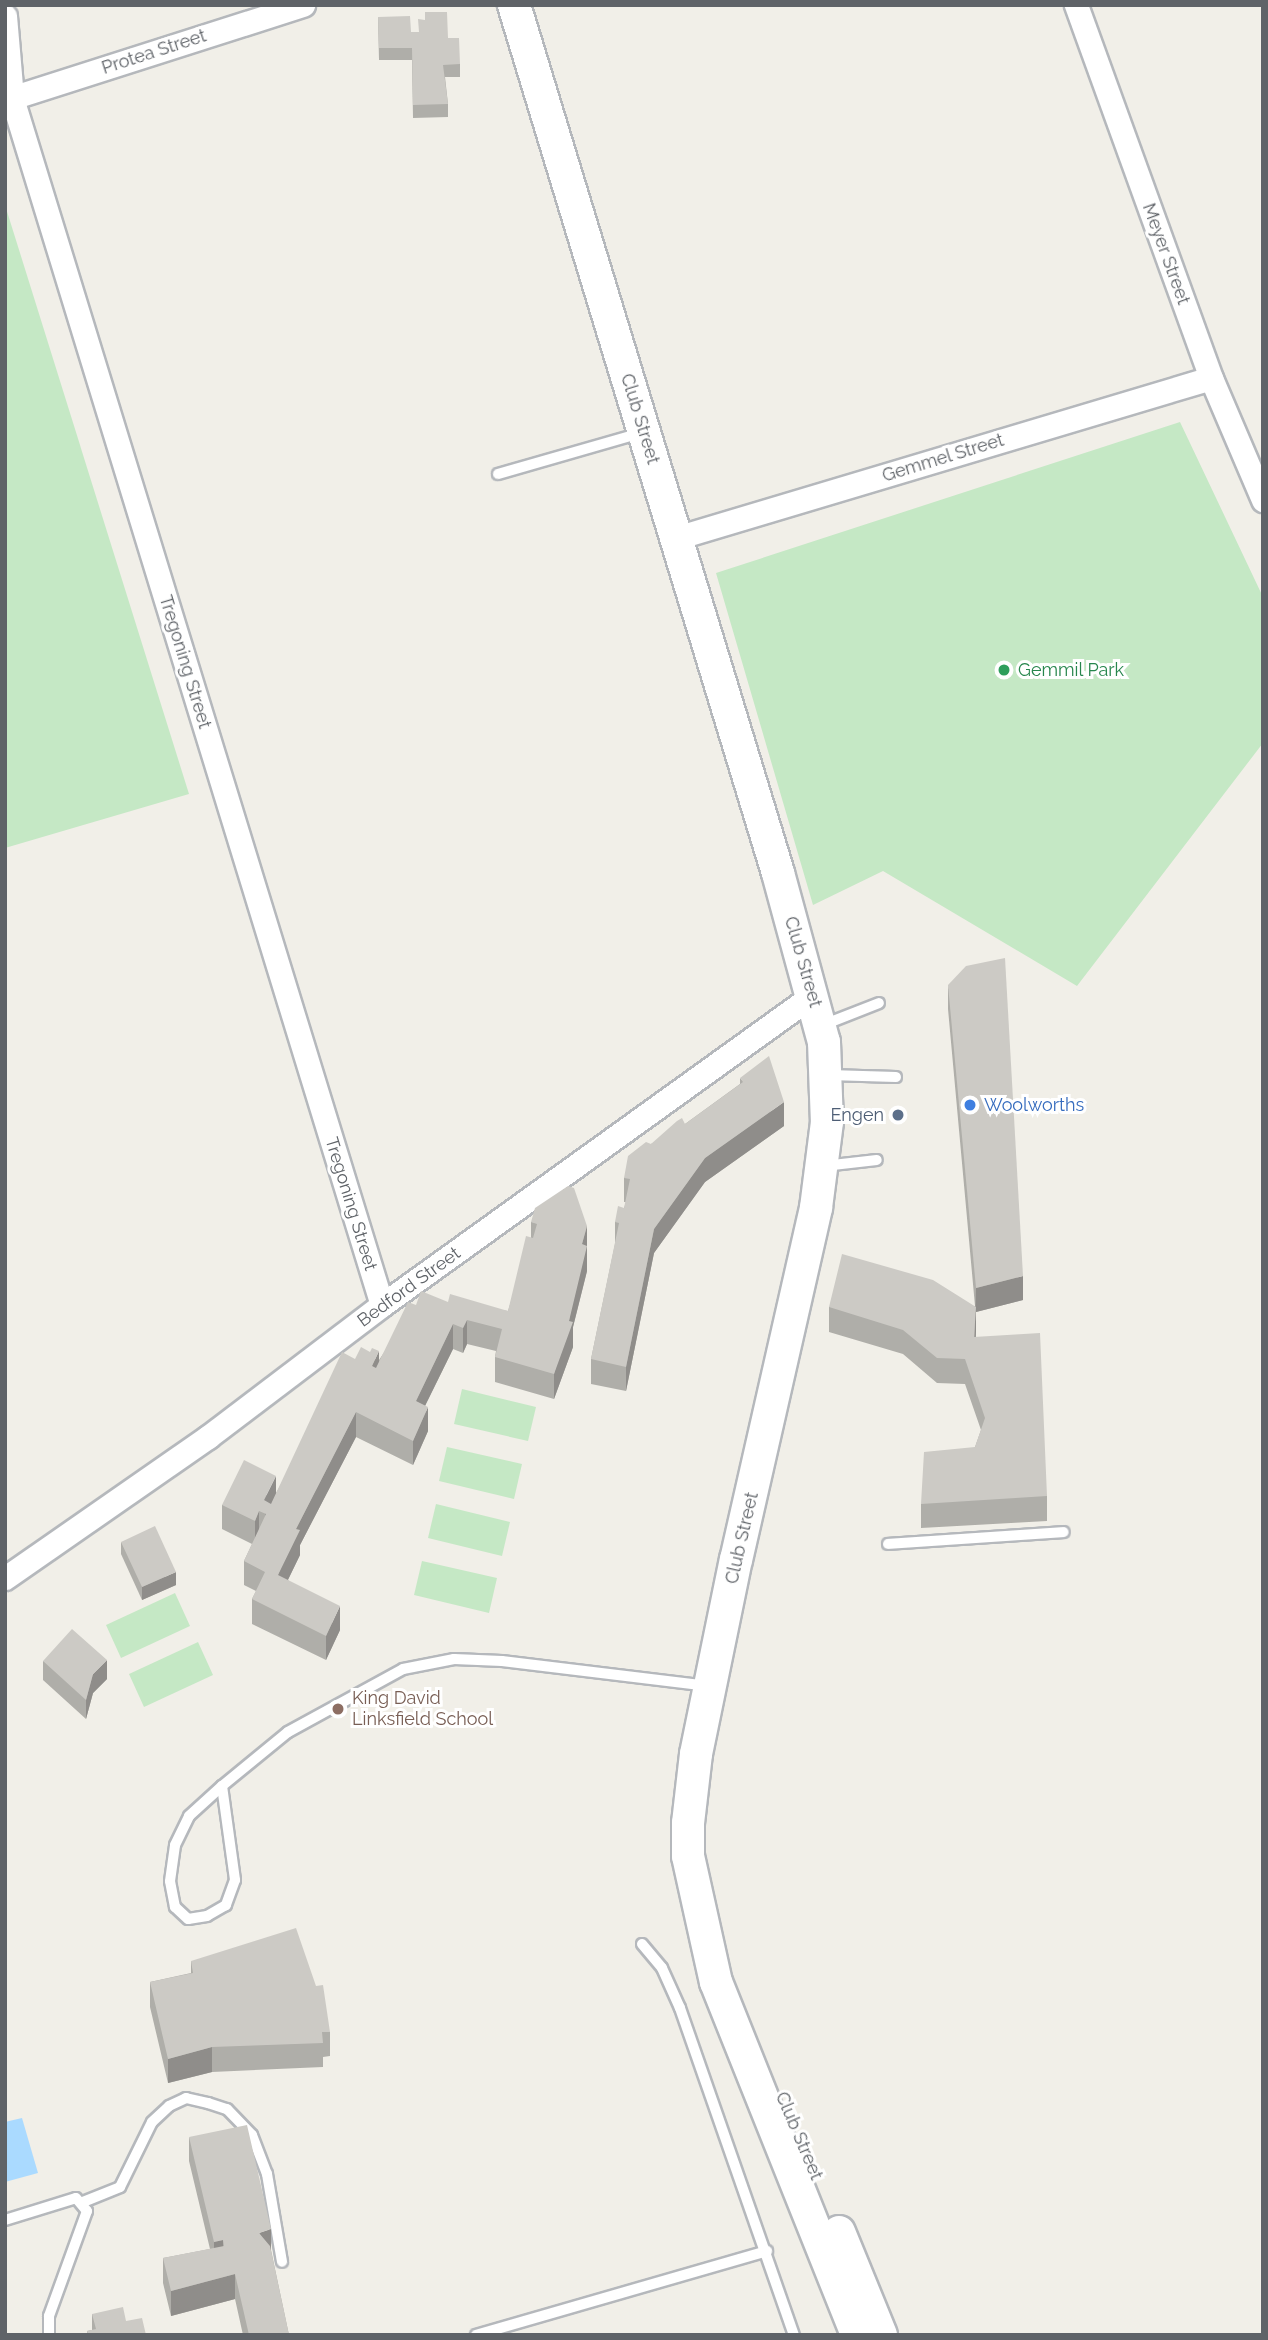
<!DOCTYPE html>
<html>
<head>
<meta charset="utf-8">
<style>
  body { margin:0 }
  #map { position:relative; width:1268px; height:2340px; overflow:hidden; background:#f1efe8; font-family:Raleway,sans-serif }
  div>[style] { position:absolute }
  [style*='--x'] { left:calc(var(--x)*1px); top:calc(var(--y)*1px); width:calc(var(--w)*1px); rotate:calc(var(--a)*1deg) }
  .green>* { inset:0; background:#c5e8c5 }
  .water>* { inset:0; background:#aadaff }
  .roads { filter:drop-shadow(2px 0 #b5b8bc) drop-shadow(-2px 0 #b5b8bc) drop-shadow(0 2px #b5b8bc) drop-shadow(0 -2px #b5b8bc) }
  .lane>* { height:10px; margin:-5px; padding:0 5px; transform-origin:5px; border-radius:5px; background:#fff }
  .street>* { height:23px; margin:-11.5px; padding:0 11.5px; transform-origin:11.5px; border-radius:11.5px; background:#fff }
  .secondary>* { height:32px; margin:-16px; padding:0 16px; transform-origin:16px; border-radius:16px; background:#fff }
  .wall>* { inset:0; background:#afaea9 }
  .shaded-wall>* { inset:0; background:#8f8d8a }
  .building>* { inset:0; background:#cccac5 }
  .dots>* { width:19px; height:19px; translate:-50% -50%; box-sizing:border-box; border:4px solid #fff; border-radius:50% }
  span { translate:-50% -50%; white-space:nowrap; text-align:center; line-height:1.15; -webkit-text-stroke:6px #fff; paint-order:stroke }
  .street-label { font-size:18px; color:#5f6368 }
  .leisure-label { font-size:18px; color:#27864d }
  .left { translate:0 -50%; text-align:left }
  .shop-label { font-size:18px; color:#366cbe }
  .service-label { font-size:18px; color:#4e5e75 }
  .right { translate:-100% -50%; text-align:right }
  .education-label { font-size:18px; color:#785e54 }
  .frame { position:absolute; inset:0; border:7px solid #5f6368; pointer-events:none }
</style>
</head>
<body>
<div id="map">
  <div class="green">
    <div style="clip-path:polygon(5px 205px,189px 794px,5px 848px)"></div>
    <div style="clip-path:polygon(1180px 422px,1263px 597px,1263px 743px,1077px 986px,883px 871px,813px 905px,716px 573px)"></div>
    <div style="clip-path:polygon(462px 1389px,536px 1407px,528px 1441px,454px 1424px)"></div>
    <div style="clip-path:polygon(447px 1447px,522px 1464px,514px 1499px,439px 1481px)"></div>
    <div style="clip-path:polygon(436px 1504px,510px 1522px,502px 1556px,428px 1538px)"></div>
    <div style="clip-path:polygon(422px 1561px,497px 1578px,489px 1613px,414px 1595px)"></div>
    <div style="clip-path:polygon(175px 1593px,190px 1626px,121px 1658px,106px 1625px)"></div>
    <div style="clip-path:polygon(198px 1642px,213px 1675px,144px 1707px,129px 1674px)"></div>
  </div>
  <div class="water">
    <div style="clip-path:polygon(22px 2118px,38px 2173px,5px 2182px,5px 2122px)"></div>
  </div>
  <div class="roads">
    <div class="lane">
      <div style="--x:498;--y:474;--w:149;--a:-16"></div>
      <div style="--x:823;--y:1025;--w:60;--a:-21.4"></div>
      <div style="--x:829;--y:1075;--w:67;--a:1.7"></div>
      <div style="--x:824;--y:1166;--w:53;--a:-6.5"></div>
      <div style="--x:888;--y:1544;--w:176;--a:-3.9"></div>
      <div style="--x:222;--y:1786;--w:95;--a:82.1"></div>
      <div style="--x:235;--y:1880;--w:27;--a:110"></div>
      <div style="--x:226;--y:1905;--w:22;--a:150"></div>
      <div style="--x:207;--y:1916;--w:19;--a:171"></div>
      <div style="--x:188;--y:1919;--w:18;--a:-137"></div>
      <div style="--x:175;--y:1907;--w:26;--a:-101"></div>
      <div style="--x:170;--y:1881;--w:36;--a:-82"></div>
      <div style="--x:175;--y:1845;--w:32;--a:-64"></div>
      <div style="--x:189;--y:1816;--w:45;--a:-42.3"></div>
      <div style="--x:222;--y:1786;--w:85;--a:-39.3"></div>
      <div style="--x:288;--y:1732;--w:131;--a:-28.7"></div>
      <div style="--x:403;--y:1669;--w:52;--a:-11.1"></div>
      <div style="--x:454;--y:1659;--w:48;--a:2.4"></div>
      <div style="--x:502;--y:1661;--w:208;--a:6.9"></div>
      <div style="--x:642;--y:1944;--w:31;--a:50"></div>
      <div style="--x:662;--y:1968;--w:44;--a:65.8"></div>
      <div style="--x:680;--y:2008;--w:346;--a:70.8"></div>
      <div style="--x:83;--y:2202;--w:40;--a:-22"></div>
      <div style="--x:120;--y:2187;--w:72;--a:-63.8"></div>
      <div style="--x:152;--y:2122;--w:23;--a:-43"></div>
      <div style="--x:169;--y:2106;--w:19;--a:-25"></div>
      <div style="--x:186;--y:2098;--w:23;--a:13"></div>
      <div style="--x:208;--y:2103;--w:20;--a:18"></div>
      <div style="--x:227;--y:2109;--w:36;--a:46"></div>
      <div style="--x:252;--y:2135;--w:42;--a:69"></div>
      <div style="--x:267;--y:2174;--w:89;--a:80.3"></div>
      <div style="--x:5;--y:2220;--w:74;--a:-17.2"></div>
      <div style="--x:76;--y:2198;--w:17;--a:50"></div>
      <div style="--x:87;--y:2211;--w:112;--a:109.9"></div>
      <div style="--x:49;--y:2316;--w:19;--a:90"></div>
      <div style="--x:476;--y:2335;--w:303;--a:-16.1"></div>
    </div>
    <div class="street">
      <div style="--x:1076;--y:5;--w:397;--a:70.1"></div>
      <div style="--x:1211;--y:378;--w:133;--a:66.9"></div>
      <div style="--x:5;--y:16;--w:82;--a:85.1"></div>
      <div style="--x:12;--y:98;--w:1262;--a:72.96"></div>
      <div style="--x:5;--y:100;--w:313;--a:-17.7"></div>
      <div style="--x:676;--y:538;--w:558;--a:-16.65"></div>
      <div style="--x:5;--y:1578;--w:247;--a:-34.8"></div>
      <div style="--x:208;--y:1437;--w:218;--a:-37.2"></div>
      <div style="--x:382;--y:1305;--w:531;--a:-35.73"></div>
    </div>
    <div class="secondary">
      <div style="--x:514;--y:5;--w:907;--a:73.08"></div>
      <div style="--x:778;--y:873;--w:175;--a:74.8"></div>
      <div style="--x:824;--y:1042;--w:80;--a:87.9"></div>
      <div style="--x:827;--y:1122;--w:87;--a:97.3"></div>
      <div style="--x:816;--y:1208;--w:360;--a:102.8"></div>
      <div style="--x:736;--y:1559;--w:199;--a:101.6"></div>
      <div style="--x:696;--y:1754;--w:69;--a:96.6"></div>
      <div style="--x:688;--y:1823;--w:33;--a:90"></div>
      <div style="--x:688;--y:1856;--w:129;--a:77.5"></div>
      <div style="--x:716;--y:1982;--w:380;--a:68.2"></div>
      <div style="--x:839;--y:2232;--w:111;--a:67.8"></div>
    </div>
  </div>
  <div class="wall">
    <div style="clip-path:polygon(378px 17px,411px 32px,460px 64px,460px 77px,445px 77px,448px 104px,448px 117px,413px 118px,412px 60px,379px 60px)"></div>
    <div style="clip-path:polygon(948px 985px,1023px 1300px,976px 1312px,976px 1337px,1047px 1496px,1047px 1521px,921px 1528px,921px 1504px,975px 1447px,981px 1430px,965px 1384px,937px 1383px,903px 1354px,829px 1332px,829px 1307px,975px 1306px,948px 1009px)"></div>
    <div style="clip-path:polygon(740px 1078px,784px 1126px,705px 1182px,654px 1253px,626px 1391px,591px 1384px,591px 1359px,615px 1244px,615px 1222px,624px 1208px,626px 1202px,624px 1202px,624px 1178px,651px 1144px,685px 1124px,740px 1084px)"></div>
    <div style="clip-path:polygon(531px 1222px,587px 1226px,587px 1271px,573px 1327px,573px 1347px,554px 1399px,495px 1382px,495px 1357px,496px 1351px,467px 1344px,463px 1353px,453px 1349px,425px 1406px,428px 1431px,413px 1465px,356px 1437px,300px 1545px,300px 1555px,288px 1580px,340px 1630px,326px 1660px,252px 1624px,252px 1599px,256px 1591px,244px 1585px,244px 1561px,252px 1544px,222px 1529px,222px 1505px,276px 1493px,355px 1359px,379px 1360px,416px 1305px,448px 1302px,508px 1311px,531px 1237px)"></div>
    <div style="clip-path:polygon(121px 1542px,176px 1585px,142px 1600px,121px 1554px)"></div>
    <div style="clip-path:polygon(43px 1661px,107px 1679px,93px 1693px,86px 1719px,43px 1680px)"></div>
    <div style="clip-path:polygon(191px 1961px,330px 2032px,330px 2056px,323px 2057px,323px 2067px,212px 2072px,168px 2083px,150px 2007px,150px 1982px,191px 1973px)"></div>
    <div style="clip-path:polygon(189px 2137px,271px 2250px,289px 2335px,243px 2335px,235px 2299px,171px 2316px,163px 2283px,163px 2258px,210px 2249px,189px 2161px)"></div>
    <div style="clip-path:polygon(92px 2314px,126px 2321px,146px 2335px,87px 2335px,87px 2331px,92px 2330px)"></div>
  </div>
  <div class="shaded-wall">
    <div style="clip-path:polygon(784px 1102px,784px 1126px,705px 1182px,654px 1253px,626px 1391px,626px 1367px,654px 1229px,705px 1158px)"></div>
    <div style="clip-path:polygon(587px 1226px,587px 1271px,573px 1327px,573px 1347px,554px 1399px,554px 1374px,569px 1321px,582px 1244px)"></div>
    <div style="clip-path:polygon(1023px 1276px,1023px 1300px,976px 1312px,976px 1331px,974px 1361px,976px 1288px)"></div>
    <div style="clip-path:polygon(467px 1320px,467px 1344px,463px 1353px,463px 1328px)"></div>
    <div style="clip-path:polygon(453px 1324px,453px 1349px,420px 1416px,416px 1401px)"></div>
    <div style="clip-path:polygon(379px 1351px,379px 1376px,372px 1366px)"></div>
    <div style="clip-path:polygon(428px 1407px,428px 1431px,413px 1465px,413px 1441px)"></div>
    <div style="clip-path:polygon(356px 1412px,356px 1437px,300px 1545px,300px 1555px,278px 1600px,278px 1575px,296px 1529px)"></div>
    <div style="clip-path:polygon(276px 1476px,276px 1500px,266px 1520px,264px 1500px)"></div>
    <div style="clip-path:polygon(259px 1511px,259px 1536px,255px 1545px,255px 1521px)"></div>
    <div style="clip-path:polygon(176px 1572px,176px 1585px,142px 1600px,142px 1587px)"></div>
    <div style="clip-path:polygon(340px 1606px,340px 1630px,326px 1660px,326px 1636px)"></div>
    <div style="clip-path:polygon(107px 1660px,107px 1679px,93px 1693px,86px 1719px,86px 1700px,93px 1674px)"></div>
    <div style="clip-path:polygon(212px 2047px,212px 2072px,168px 2083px,168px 2059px)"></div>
    <div style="clip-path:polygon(271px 2229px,271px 2253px,259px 2233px)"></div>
    <div style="clip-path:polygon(223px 2240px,223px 2264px,214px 2267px,214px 2242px)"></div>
    <div style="clip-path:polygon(235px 2274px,235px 2299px,171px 2316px,171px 2291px)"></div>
  </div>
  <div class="building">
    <div style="clip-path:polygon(425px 12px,447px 12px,448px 38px,459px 38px,460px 64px,443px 65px,448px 104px,413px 105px,412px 48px,379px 48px,378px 17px,410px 16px,411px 32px,419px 32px,418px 19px,425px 20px)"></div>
    <div style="clip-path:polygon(1005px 958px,1023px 1276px,976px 1288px,948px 985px,966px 966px)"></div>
    <div style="clip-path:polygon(769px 1056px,784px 1102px,705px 1158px,654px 1229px,626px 1367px,591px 1359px,619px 1223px,615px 1222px,618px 1206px,624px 1208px,630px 1179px,624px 1178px,628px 1156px,646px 1142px,651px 1144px,677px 1121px,682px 1118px,685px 1124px,743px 1082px,740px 1078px)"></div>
    <div style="clip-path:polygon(568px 1186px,574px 1188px,587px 1226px,582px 1244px,587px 1246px,569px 1321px,573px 1322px,554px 1374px,495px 1357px,502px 1329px,467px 1320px,463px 1328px,453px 1324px,416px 1401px,428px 1407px,413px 1441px,356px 1412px,296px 1529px,300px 1530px,278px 1575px,340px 1606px,326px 1636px,252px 1599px,265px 1572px,244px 1561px,266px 1514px,259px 1511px,255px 1521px,222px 1505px,244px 1460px,276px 1476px,264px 1500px,271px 1504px,342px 1352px,355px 1359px,361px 1347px,370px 1352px,372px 1348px,379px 1351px,372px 1366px,376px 1368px,408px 1302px,416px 1305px,421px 1291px,448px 1302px,450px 1294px,508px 1311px,526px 1236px,533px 1238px,537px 1224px,531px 1222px,535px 1208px)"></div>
    <div style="clip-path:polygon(842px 1254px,933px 1280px,976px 1307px,974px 1337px,1040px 1333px,1047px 1496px,921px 1504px,924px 1452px,975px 1447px,985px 1418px,965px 1359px,937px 1358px,903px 1330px,829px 1307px)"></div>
    <div style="clip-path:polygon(155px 1526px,176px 1572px,142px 1587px,121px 1542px)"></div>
    <div style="clip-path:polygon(72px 1629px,107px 1660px,93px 1674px,86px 1700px,43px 1661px)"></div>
    <div style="clip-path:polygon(296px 1928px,316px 1986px,323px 1985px,330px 2032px,322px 2032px,323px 2043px,212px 2047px,168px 2059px,150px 1982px,193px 1973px,191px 1961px)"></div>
    <div style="clip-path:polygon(247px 2125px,271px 2229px,259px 2233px,270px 2246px,289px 2335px,249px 2335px,235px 2274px,171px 2291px,163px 2258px,224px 2246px,223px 2240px,214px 2242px,189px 2137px)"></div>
    <div style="clip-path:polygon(123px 2307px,126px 2321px,142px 2318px,146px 2335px,88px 2335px,87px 2331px,96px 2329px,92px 2314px)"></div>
  </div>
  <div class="dots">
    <div style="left:1004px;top:670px;background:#2e9e5b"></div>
    <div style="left:970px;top:1105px;background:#3f7fe0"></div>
    <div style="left:898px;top:1115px;background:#5c6f8a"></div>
    <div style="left:338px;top:1709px;background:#8d6e63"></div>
  </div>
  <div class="street-label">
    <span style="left:154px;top:52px;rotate:-18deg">Protea Street</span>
    <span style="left:1166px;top:254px;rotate:70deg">Meyer Street</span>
    <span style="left:640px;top:419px;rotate:73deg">Club Street</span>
    <span style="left:943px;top:458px;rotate:-17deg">Gemmel Street</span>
    <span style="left:185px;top:662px;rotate:73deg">Tregoning Street</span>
    <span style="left:803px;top:962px;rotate:74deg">Club Street</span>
    <span style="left:351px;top:1204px;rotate:73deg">Tregoning Street</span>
    <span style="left:409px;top:1287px;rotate:-36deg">Bedford Street</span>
    <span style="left:742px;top:1538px;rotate:-77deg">Club Street</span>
    <span style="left:799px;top:2136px;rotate:67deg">Club Street</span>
  </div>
  <div class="leisure-label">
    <span class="left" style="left:1018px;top:670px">Gemmil Park</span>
  </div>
  <div class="shop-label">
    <span class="left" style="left:984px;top:1105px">Woolworths</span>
  </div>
  <div class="service-label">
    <span class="right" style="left:884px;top:1115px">Engen</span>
  </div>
  <div class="education-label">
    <span class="left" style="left:352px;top:1709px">King David<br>Linksfield School</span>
  </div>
  <div class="frame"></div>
</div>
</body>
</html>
